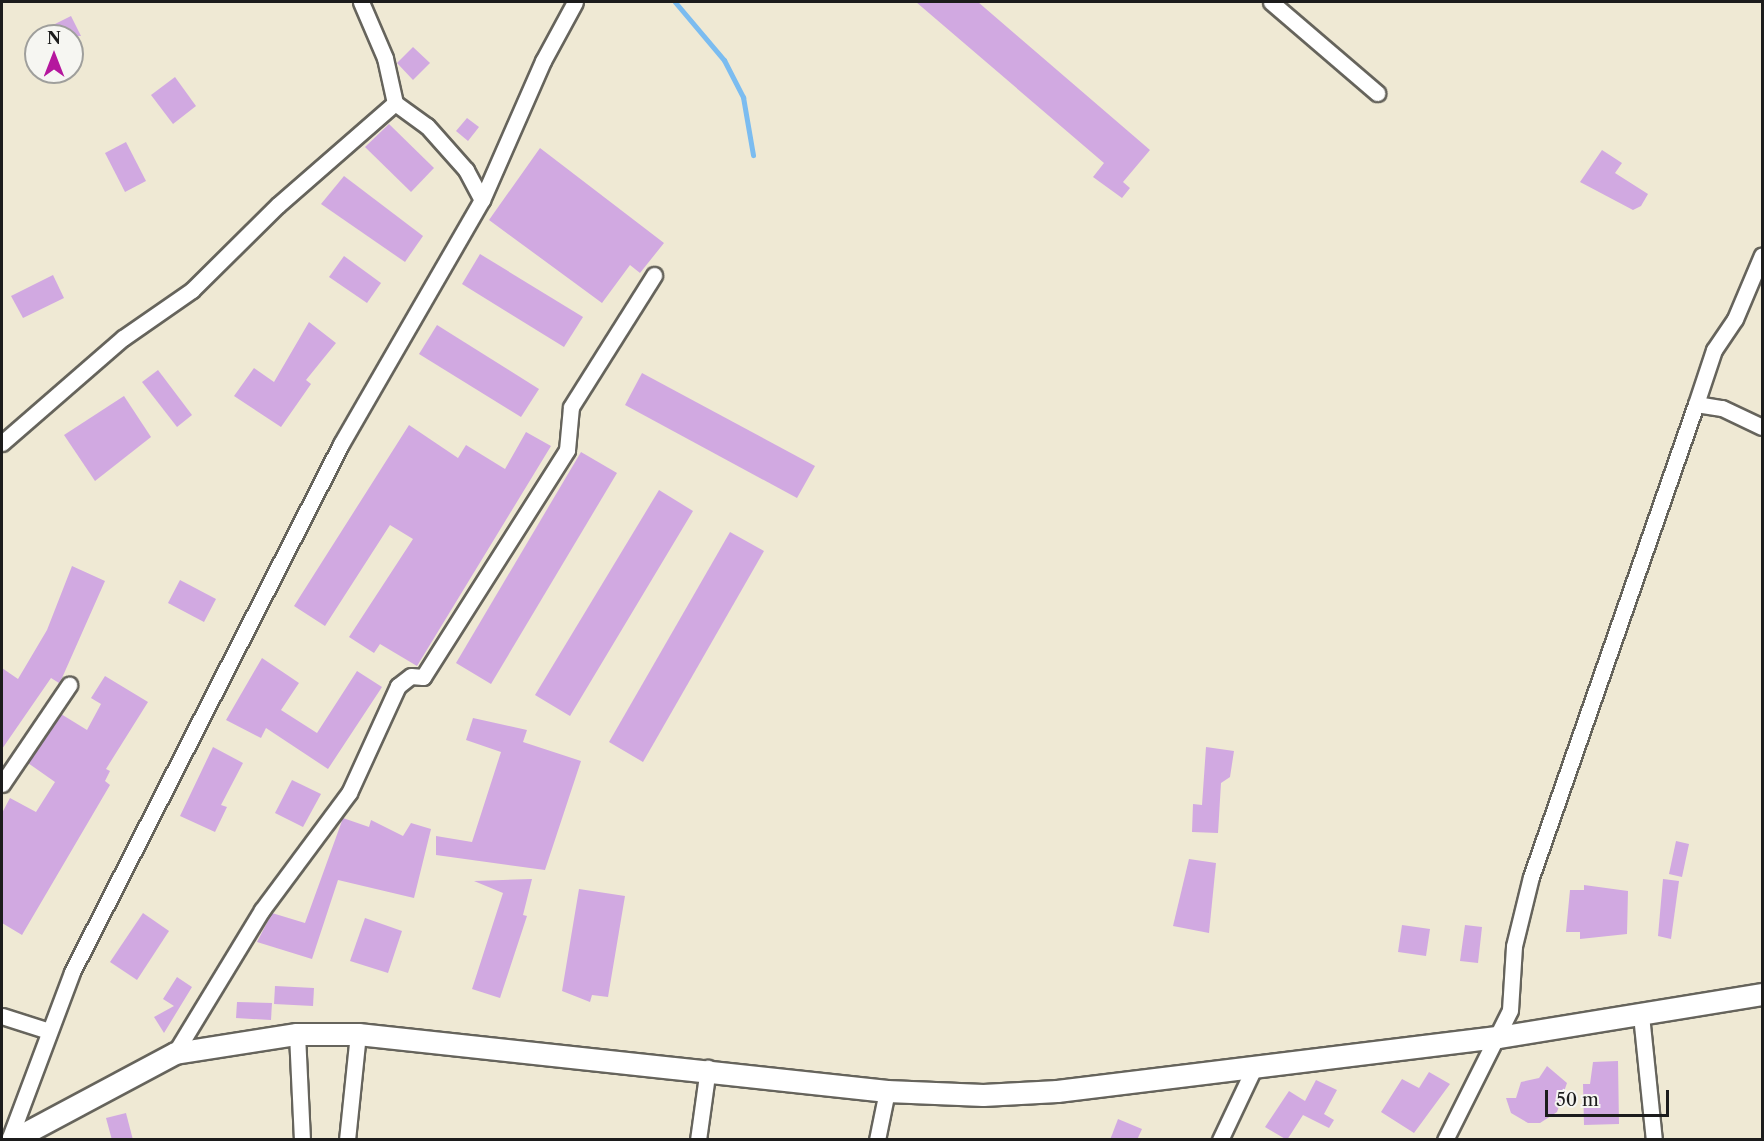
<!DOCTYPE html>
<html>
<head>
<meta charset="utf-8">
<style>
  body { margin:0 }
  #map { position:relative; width:1764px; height:1141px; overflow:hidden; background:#efe9d4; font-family:"Libre Caslon Text",serif }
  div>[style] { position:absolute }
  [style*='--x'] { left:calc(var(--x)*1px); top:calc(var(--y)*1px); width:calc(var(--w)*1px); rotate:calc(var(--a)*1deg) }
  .stream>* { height:5px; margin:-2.5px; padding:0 2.5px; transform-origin:2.5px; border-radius:2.5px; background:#7bbcf0 }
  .building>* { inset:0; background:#d1a9e1 }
  .roads { filter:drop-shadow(2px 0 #66645c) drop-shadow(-2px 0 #66645c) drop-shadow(0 2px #66645c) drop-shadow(0 -2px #66645c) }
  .minor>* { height:15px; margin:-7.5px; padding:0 7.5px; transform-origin:7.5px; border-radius:7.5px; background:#fff }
  .secondary>* { height:21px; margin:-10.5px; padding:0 10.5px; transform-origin:10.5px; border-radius:10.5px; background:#fff }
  span { translate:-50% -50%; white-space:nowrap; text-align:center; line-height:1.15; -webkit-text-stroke:4.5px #f6f6f2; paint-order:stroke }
  .frame { position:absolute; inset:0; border:3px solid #1c1c1c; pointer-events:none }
  .north { position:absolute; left:24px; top:24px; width:60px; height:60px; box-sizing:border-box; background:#f6f6f2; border:2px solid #9f9f9c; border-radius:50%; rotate:0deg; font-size:16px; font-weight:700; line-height:24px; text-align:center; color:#1c1c1c }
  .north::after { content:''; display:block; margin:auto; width:21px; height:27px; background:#b5179e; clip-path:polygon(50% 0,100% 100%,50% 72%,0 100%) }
  .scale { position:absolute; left:1545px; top:1090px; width:124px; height:27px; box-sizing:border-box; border:3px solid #1c1c1c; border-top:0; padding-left:8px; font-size:18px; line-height:21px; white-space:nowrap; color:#1c1c1c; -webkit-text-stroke:4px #f6f6f2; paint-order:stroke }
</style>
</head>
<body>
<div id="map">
  <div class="stream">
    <div style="--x:675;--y:2;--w:76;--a:49.8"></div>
    <div style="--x:724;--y:60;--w:42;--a:62.8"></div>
    <div style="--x:743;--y:97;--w:59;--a:80.2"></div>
  </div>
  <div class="building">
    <div style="clip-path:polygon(916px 2px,978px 2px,1150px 150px,1123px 182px,1130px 188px,1122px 198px,1093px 177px,1104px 163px)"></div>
    <div style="clip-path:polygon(71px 16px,81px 36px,31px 36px)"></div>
    <div style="clip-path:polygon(413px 47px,430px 63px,413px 80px,397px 63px)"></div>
    <div style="clip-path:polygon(175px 77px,196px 106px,173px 124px,151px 95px)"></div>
    <div style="clip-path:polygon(467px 118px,479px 127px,468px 141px,456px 131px)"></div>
    <div style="clip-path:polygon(389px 124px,434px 168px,411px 192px,365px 147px)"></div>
    <div style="clip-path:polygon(126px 142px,146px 181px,125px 192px,105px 153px)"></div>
    <div style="clip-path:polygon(540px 148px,664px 243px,640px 273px,630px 265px,602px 303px,489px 220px)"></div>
    <div style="clip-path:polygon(1602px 150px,1622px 163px,1615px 173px,1648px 194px,1641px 206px,1633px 210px,1580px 182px)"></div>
    <div style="clip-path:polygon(344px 176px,423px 236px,405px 262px,321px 204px)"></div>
    <div style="clip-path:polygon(480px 254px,583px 317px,564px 347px,462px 284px)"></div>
    <div style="clip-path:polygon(344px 256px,381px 283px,367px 303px,329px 277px)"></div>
    <div style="clip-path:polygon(53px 275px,64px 298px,23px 318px,11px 296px)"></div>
    <div style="clip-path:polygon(309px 322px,336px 343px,306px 380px,311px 384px,281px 427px,234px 396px,254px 368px,274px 382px)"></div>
    <div style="clip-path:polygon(437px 325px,539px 389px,521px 417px,419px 354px)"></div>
    <div style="clip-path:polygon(158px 370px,192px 415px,177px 427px,142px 382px)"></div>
    <div style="clip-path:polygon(642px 373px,815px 466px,797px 498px,625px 405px)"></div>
    <div style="clip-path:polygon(124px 396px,151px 437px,95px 481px,64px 435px)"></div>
    <div style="clip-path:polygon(409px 425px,458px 458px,466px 445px,505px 469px,526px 432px,551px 446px,417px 666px,380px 644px,374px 653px,349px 637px,413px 539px,390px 525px,325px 626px,294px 606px)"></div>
    <div style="clip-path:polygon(581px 452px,617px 473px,491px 684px,456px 663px)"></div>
    <div style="clip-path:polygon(659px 490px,693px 511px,570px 716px,535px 695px)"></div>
    <div style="clip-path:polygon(730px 532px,764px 551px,643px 762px,609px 742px)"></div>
    <div style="clip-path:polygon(72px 566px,105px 581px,62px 678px,59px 683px,51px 678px,2px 749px,2px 668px,18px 679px,47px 630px)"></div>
    <div style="clip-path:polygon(180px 580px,216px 599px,204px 622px,168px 603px)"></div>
    <div style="clip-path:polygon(262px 658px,299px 683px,281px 710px,317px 733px,357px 671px,382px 687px,328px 769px,266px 728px,261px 738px,226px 720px)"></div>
    <div style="clip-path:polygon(105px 676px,148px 702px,106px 769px,110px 771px,105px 781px,110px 785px,22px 935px,2px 923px,2px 813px,10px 798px,36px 812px,55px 782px,28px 763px,61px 714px,87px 730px,101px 704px,91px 698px)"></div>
    <div style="clip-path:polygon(473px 718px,527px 730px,523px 742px,581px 761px,545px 870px,436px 855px,436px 836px,472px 842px,501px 752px,466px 740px)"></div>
    <div style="clip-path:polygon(213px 747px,243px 763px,221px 805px,227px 807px,215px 832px,180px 816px)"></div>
    <div style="clip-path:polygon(1206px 747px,1234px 751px,1230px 777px,1221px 783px,1218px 833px,1192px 832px,1193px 804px,1202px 805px)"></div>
    <div style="clip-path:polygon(292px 780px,321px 794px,303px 827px,275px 813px)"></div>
    <div style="clip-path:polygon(343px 818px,369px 827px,371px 820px,403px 836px,411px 823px,431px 829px,414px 898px,338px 880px,312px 959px,257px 942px,272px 913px,305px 923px)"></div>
    <div style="clip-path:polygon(1676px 841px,1689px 844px,1682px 877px,1669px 874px)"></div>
    <div style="clip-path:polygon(1189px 859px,1216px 863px,1209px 933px,1173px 926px)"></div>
    <div style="clip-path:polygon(532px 879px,523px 915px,527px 916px,500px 998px,472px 989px,503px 893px,474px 881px)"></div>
    <div style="clip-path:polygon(1663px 879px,1679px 881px,1671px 939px,1658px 936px)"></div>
    <div style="clip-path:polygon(1584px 885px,1628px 891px,1627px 934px,1580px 939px,1580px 932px,1566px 932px,1570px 890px,1584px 890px)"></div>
    <div style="clip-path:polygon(579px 889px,625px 896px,608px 997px,592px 995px,590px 1002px,562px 991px)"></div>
    <div style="clip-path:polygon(143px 913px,169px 931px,137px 980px,110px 962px)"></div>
    <div style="clip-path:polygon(365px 918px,402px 931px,388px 973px,350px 961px)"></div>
    <div style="clip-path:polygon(1402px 925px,1430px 929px,1426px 956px,1398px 952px)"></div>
    <div style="clip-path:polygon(1465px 925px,1482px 927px,1478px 963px,1460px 961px)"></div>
    <div style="clip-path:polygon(177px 977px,192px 987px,164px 1033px,154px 1017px,174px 1006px,163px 999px)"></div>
    <div style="clip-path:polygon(275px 986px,314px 988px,313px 1006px,274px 1004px)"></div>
    <div style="clip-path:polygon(237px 1002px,272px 1003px,271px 1020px,236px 1018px)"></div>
    <div style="clip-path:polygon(1618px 1061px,1619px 1124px,1584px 1125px,1583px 1084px,1590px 1084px,1593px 1062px)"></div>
    <div style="clip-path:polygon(1547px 1066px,1567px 1083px,1557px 1112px,1540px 1123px,1528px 1123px,1511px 1113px,1506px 1098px,1516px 1098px,1521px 1082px,1539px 1078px)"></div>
    <div style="clip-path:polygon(1429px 1072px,1450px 1084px,1414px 1133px,1381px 1112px,1402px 1079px,1419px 1088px)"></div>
    <div style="clip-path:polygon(1316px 1080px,1337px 1090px,1324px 1114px,1334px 1120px,1329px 1128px,1303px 1115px,1287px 1140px,1265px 1127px,1289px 1091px,1305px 1101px)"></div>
    <div style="clip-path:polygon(126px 1113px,133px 1140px,112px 1140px,106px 1118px)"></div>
    <div style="clip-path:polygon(1118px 1119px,1142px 1129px,1137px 1140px,1110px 1140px)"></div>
  </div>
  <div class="roads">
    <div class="minor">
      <div style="--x:361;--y:2;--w:61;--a:66.8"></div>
      <div style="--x:385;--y:58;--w:46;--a:77.5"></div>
      <div style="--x:1271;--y:2;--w:140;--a:40.6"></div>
      <div style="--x:1696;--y:404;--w:57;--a:-71.6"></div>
      <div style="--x:1714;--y:350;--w:37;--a:-56"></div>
      <div style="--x:1735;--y:319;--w:69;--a:-67.1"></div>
      <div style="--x:2;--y:443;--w:160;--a:-41"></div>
      <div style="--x:123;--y:338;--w:84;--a:-34.8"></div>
      <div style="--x:192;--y:290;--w:121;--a:-44.7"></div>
      <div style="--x:278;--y:205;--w:155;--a:-41.1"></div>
      <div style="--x:395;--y:103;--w:39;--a:36"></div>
      <div style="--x:427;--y:126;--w:59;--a:48.4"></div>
      <div style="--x:466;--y:170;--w:34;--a:62"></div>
      <div style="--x:2;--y:784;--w:120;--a:-55.9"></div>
      <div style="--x:1641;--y:1015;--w:126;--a:84.1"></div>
      <div style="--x:2;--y:1016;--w:46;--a:17.7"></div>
      <div style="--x:297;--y:1034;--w:106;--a:87.3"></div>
      <div style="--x:175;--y:1053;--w:167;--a:-58.7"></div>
      <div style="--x:262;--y:910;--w:146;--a:-53.4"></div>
      <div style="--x:349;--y:793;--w:118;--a:-65.4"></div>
      <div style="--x:398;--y:686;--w:16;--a:-38"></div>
      <div style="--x:411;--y:676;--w:12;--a:5"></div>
      <div style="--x:423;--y:677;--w:269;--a:-57.6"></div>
      <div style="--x:567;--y:450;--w:43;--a:-84.7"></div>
      <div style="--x:571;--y:407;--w:156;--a:-57.8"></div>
      <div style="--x:9;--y:1140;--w:179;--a:-69.4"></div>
      <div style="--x:72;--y:972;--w:593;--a:-63"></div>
      <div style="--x:341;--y:444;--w:282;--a:-60"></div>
      <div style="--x:482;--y:200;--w:152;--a:-66.3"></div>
      <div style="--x:543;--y:61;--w:67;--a:-61.5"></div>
      <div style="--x:347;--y:1140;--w:107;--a:-84.1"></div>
      <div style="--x:698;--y:1140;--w:73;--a:-82.1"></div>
      <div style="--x:877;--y:1140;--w:50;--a:-78.5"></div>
      <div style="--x:1220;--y:1140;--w:80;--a:-64.7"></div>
      <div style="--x:1445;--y:1140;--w:145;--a:-63.4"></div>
      <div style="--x:1510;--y:1010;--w:64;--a:-86.4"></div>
      <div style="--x:1514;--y:946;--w:71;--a:-76.2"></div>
      <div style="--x:1531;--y:877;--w:501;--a:-70.77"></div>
      <div style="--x:1696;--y:404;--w:26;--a:9"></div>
      <div style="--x:1722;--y:408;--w:44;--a:25.4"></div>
    </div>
    <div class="secondary">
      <div style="--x:12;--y:1140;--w:185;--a:-28.1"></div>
      <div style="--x:175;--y:1053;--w:123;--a:-8.9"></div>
      <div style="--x:297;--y:1034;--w:61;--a:0"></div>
      <div style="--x:358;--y:1034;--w:532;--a:6.15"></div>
      <div style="--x:887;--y:1091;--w:96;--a:2.4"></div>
      <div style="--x:983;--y:1095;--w:74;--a:-3.1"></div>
      <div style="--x:1057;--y:1091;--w:445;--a:-7"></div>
      <div style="--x:1499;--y:1037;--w:266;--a:-9.3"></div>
    </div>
  </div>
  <div class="frame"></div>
  <div class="north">N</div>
  <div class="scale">50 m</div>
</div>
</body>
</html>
